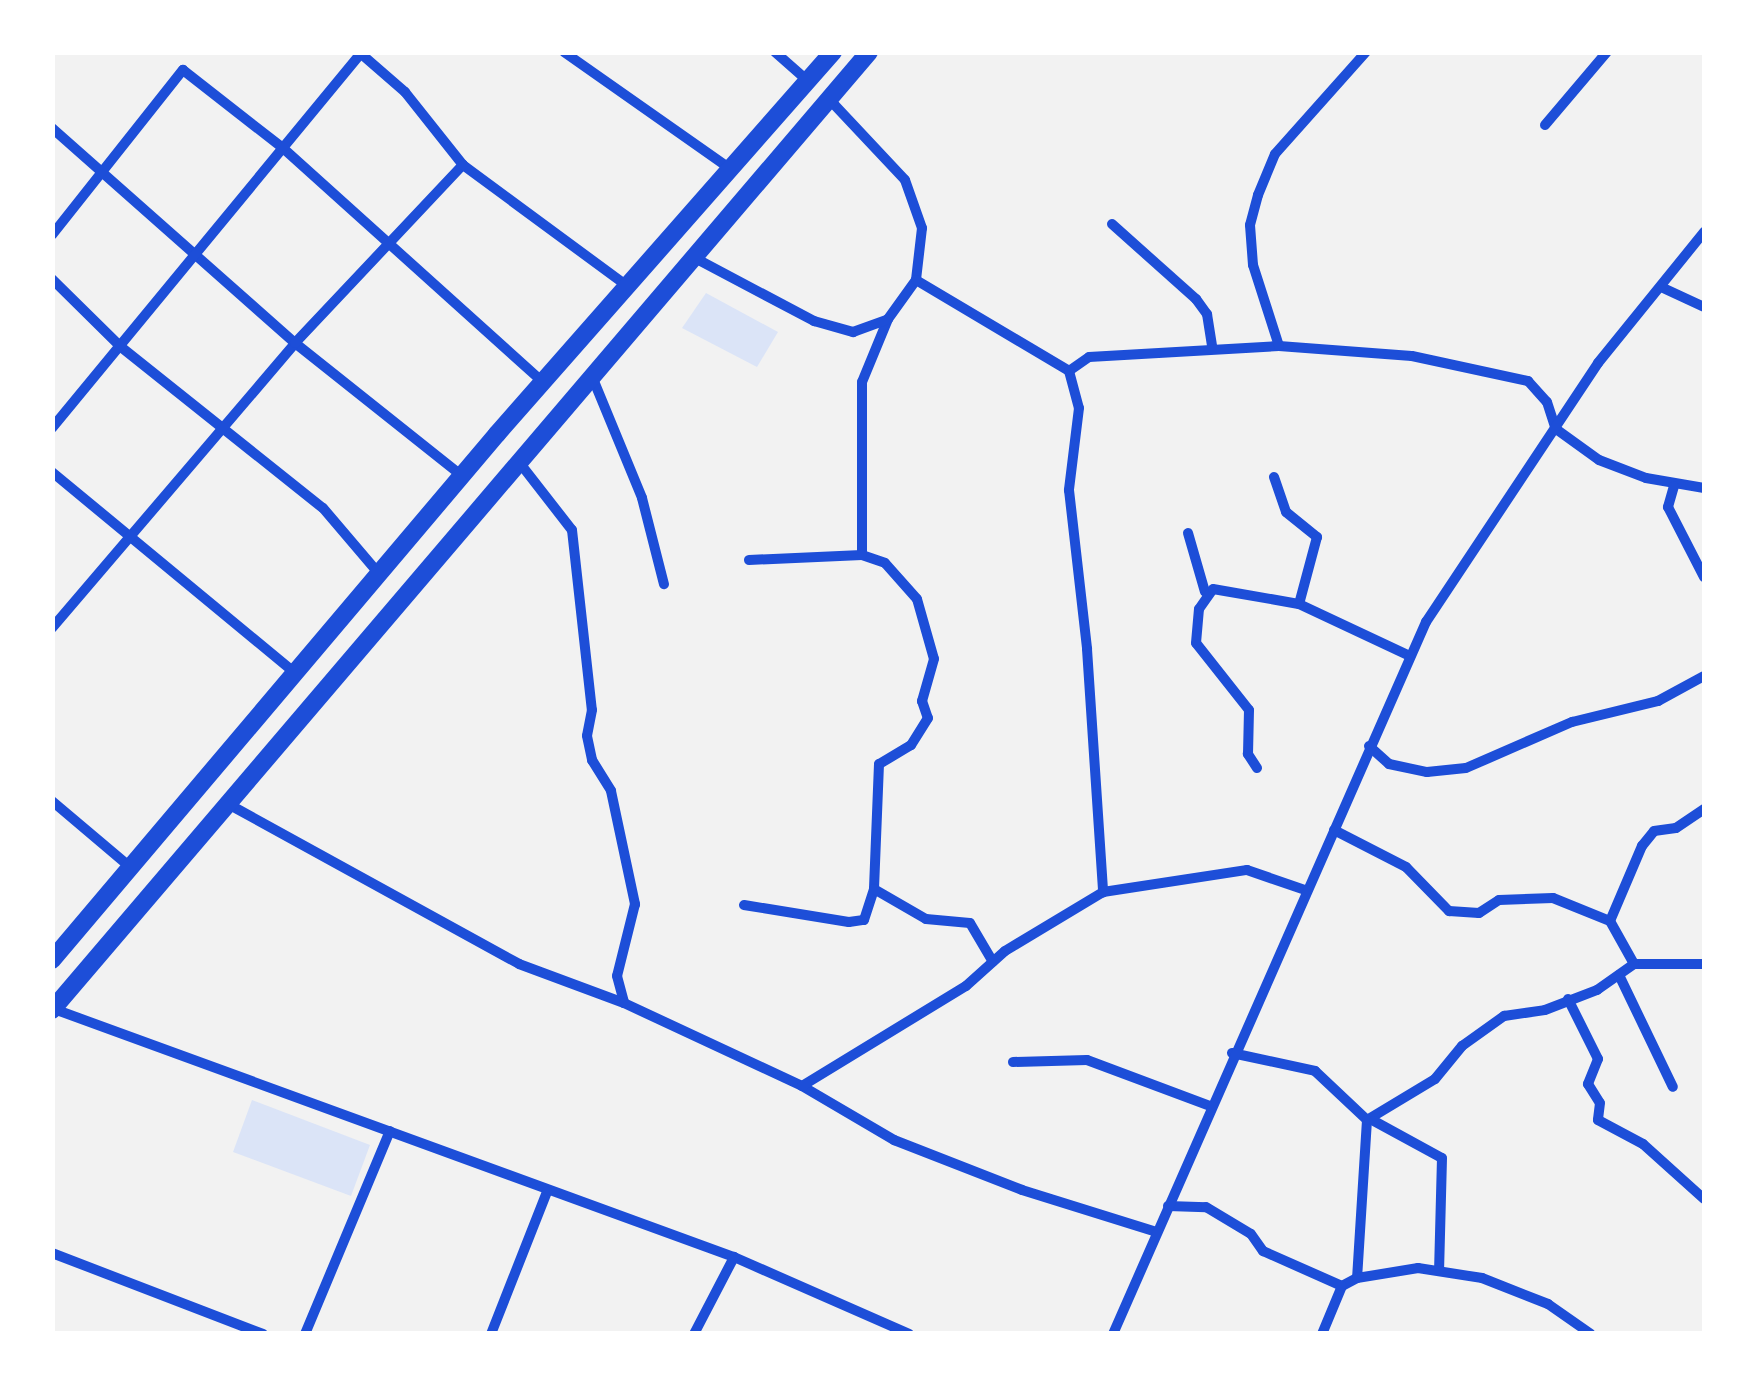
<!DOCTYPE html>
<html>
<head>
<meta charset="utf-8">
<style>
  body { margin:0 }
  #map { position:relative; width:1757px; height:1386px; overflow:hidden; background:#f2f2f2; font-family:Arial,sans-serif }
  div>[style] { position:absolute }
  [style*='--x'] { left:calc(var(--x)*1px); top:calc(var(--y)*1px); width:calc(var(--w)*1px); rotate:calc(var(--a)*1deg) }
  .green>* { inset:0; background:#dbe4f7 }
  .minor>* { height:10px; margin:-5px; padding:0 5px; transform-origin:5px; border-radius:5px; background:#1d4ed8 }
  .trunk>* { height:18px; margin:-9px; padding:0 9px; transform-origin:9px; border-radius:9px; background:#1d4ed8 }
  span { translate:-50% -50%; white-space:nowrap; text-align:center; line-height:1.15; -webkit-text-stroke:9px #fff; paint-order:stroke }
  .frame { position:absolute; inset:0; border:55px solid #fff; pointer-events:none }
</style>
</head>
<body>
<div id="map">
  <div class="green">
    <div style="clip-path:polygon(706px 293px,778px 332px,757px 367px,682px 328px)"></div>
    <div style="clip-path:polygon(252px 1100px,370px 1145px,351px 1196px,233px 1152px)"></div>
  </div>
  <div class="minor">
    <div style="--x:359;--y:52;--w:61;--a:41"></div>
    <div style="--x:405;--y:92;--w:93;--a:51.5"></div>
    <div style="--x:564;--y:52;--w:202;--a:35.1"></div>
    <div style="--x:775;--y:52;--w:45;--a:41.4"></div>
    <div style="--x:829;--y:99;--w:111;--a:46.8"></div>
    <div style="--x:905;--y:180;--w:51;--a:70.5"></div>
    <div style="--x:922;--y:228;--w:52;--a:96.6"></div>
    <div style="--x:916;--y:280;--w:48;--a:125.7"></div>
    <div style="--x:888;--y:319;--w:68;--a:112.4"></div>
    <div style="--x:862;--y:382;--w:173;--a:90"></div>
    <div style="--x:862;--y:555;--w:24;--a:19"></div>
    <div style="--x:885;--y:563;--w:48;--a:48.4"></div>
    <div style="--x:917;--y:599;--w:62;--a:74.2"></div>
    <div style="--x:934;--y:659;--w:44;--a:105.9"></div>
    <div style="--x:922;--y:701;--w:18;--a:71"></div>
    <div style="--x:928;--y:718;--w:32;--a:122"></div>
    <div style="--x:911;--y:745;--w:37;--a:149"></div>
    <div style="--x:879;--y:764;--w:125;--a:92.3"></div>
    <div style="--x:1545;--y:125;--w:96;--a:-49.7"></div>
    <div style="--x:52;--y:128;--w:324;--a:41.5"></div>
    <div style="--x:295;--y:343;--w:213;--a:38.5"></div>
    <div style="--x:1112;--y:224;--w:113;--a:41.8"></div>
    <div style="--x:1196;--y:299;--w:19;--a:54"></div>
    <div style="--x:1207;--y:314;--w:33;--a:81"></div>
    <div style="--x:52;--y:235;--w:211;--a:-51.6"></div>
    <div style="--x:183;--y:70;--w:128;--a:38"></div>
    <div style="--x:284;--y:149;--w:348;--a:42"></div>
    <div style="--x:695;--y:258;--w:135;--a:27.9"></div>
    <div style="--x:814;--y:321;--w:41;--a:15.8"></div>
    <div style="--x:853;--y:332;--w:37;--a:-20"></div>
    <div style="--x:52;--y:279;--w:97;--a:44.6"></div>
    <div style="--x:121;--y:347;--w:258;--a:38.6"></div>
    <div style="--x:323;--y:508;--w:88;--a:49.6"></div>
    <div style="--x:916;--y:280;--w:178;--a:30.7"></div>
    <div style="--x:1069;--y:371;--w:38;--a:75"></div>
    <div style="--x:1079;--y:408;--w:83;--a:97"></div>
    <div style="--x:1069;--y:490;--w:160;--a:83.5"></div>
    <div style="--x:1087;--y:649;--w:244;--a:86.2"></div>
    <div style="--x:1661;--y:287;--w:47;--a:24.9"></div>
    <div style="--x:1279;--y:346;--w:133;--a:4.3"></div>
    <div style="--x:1412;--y:356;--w:119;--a:12.2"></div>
    <div style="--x:1528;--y:381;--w:28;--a:48"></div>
    <div style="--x:1547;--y:402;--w:28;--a:72"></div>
    <div style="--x:1556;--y:429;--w:53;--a:35.8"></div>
    <div style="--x:1599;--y:460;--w:50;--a:21"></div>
    <div style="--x:1646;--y:478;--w:59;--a:9.8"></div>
    <div style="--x:1069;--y:371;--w:24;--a:-35"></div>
    <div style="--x:1089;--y:357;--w:190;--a:-3.3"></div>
    <div style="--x:1279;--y:346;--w:85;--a:-107.8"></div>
    <div style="--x:1253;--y:265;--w:40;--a:-94.3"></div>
    <div style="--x:1250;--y:225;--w:31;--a:-75"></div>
    <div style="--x:1258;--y:195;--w:44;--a:-67.5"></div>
    <div style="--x:1275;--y:154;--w:137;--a:-48.3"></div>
    <div style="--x:591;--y:374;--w:134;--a:67.6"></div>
    <div style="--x:642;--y:498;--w:89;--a:75.7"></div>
    <div style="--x:52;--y:428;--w:487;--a:-50.5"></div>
    <div style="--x:519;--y:462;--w:86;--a:52.1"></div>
    <div style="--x:572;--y:530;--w:181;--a:83.7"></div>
    <div style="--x:592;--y:710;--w:26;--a:101"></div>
    <div style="--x:587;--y:736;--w:25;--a:78"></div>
    <div style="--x:592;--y:760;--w:36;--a:58"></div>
    <div style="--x:611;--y:791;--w:116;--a:78"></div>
    <div style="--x:635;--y:904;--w:74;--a:104"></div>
    <div style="--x:617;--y:976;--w:28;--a:75"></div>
    <div style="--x:52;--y:472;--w:318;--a:39.6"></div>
    <div style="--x:1274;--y:477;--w:37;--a:71"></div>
    <div style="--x:1286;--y:512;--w:40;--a:39"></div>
    <div style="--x:1317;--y:537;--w:69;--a:105"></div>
    <div style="--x:1299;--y:604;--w:123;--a:25.1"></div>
    <div style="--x:1674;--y:486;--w:22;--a:106"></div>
    <div style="--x:1668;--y:507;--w:79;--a:62.8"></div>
    <div style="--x:1188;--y:533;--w:61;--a:73.9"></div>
    <div style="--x:749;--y:560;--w:113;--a:-2.5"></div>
    <div style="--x:52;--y:628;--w:375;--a:-49.5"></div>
    <div style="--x:295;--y:343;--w:245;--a:-46.7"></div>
    <div style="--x:463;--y:165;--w:204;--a:36.4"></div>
    <div style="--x:1369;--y:746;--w:27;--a:42"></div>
    <div style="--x:1389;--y:764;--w:39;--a:12"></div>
    <div style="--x:1427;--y:772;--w:39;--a:-6"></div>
    <div style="--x:1466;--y:768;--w:116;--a:-23.5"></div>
    <div style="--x:1572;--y:722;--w:89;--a:-13.7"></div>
    <div style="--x:1658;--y:701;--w:52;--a:-28.5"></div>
    <div style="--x:1257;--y:768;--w:17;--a:-123"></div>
    <div style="--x:1248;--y:754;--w:44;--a:-88.7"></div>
    <div style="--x:1249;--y:710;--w:85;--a:-128.3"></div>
    <div style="--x:1196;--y:643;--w:34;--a:-85"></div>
    <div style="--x:1199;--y:609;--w:24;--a:-55"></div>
    <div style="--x:1213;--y:589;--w:87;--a:9.9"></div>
    <div style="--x:52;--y:801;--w:102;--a:40.2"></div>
    <div style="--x:230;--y:805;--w:330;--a:28.8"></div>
    <div style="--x:519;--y:964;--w:112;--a:20.4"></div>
    <div style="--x:624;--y:1003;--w:196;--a:25"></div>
    <div style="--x:802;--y:1086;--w:107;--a:30.4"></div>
    <div style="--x:894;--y:1140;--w:137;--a:21.3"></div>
    <div style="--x:1022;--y:1190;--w:141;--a:17.3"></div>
    <div style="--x:1334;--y:830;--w:81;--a:27.2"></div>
    <div style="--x:1406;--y:867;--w:62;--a:45.7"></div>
    <div style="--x:1449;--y:911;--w:30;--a:4"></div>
    <div style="--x:1479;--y:913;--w:24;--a:-33"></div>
    <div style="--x:1499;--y:900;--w:54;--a:-2.1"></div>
    <div style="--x:1553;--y:898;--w:61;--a:22"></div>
    <div style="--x:1610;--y:921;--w:49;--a:60.8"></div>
    <div style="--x:1634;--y:964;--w:70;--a:0"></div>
    <div style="--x:744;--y:905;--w:106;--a:9.2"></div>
    <div style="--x:849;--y:922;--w:15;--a:-8"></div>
    <div style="--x:864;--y:920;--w:33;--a:-72"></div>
    <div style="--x:874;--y:889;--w:60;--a:30"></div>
    <div style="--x:926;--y:919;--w:44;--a:5.2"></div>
    <div style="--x:970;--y:923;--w:45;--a:59.5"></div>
    <div style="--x:1610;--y:921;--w:82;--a:-66.9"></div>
    <div style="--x:1642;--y:846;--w:19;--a:-51"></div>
    <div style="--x:1654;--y:831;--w:22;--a:-8"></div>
    <div style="--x:1676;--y:828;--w:34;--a:-34"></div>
    <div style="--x:1619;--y:975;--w:124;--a:64.3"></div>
    <div style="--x:1568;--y:999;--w:67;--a:63.4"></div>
    <div style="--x:1598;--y:1059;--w:27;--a:112"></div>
    <div style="--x:1588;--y:1084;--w:22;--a:58"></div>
    <div style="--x:1600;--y:1103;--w:17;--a:97"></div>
    <div style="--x:1598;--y:1120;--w:51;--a:28.1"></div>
    <div style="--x:1643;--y:1144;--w:82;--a:42"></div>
    <div style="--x:54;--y:1009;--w:724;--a:20.04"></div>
    <div style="--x:734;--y:1257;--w:191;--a:23.7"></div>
    <div style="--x:1232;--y:1053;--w:85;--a:12.2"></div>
    <div style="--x:1315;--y:1071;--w:71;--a:43.3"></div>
    <div style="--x:1367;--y:1120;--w:158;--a:93.6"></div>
    <div style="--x:1357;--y:1278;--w:17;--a:152"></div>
    <div style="--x:1342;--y:1286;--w:52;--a:112.6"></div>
    <div style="--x:1013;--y:1062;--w:74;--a:-1.5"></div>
    <div style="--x:1087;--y:1060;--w:131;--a:20.5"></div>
    <div style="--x:802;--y:1086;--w:192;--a:-31.4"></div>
    <div style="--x:966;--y:986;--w:52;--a:-41.9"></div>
    <div style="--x:1005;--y:951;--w:114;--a:-31"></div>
    <div style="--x:1103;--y:892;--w:146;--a:-8.7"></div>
    <div style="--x:1247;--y:870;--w:61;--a:19"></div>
    <div style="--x:1367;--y:1120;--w:79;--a:-31.1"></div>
    <div style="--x:1435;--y:1079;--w:43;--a:-50.7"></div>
    <div style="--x:1462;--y:1046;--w:52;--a:-35.5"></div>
    <div style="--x:1504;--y:1016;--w:41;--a:-8.3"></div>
    <div style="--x:1545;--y:1010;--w:56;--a:-21"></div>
    <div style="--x:1597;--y:990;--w:45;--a:-35.1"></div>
    <div style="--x:1374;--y:1121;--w:77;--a:28.6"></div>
    <div style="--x:1442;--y:1158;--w:112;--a:91.5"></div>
    <div style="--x:1168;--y:1206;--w:38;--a:2"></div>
    <div style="--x:1206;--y:1207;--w:52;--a:31"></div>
    <div style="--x:1251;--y:1234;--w:21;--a:55"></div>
    <div style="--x:1263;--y:1251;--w:86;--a:23.9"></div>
    <div style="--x:52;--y:1253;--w:226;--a:21"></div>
    <div style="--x:1357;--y:1278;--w:62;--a:-9.3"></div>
    <div style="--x:1418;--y:1268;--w:65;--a:8.9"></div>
    <div style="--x:1482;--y:1278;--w:71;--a:21.5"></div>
    <div style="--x:1548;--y:1304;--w:52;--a:34.9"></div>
    <div style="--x:305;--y:1334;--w:220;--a:-67.3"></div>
    <div style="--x:491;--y:1334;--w:153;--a:-68.5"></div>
    <div style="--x:694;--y:1334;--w:87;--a:-62.5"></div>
    <div style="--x:1113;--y:1334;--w:778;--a:-66.27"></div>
    <div style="--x:1426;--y:622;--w:311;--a:-56.4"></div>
    <div style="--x:1598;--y:363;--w:169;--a:-51"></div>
  </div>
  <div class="trunk">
    <div style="--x:52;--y:960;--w:689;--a:-49.77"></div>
    <div style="--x:497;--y:434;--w:509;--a:-48.67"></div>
    <div style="--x:52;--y:1010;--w:1259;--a:-49.54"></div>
  </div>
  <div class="frame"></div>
</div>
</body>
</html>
